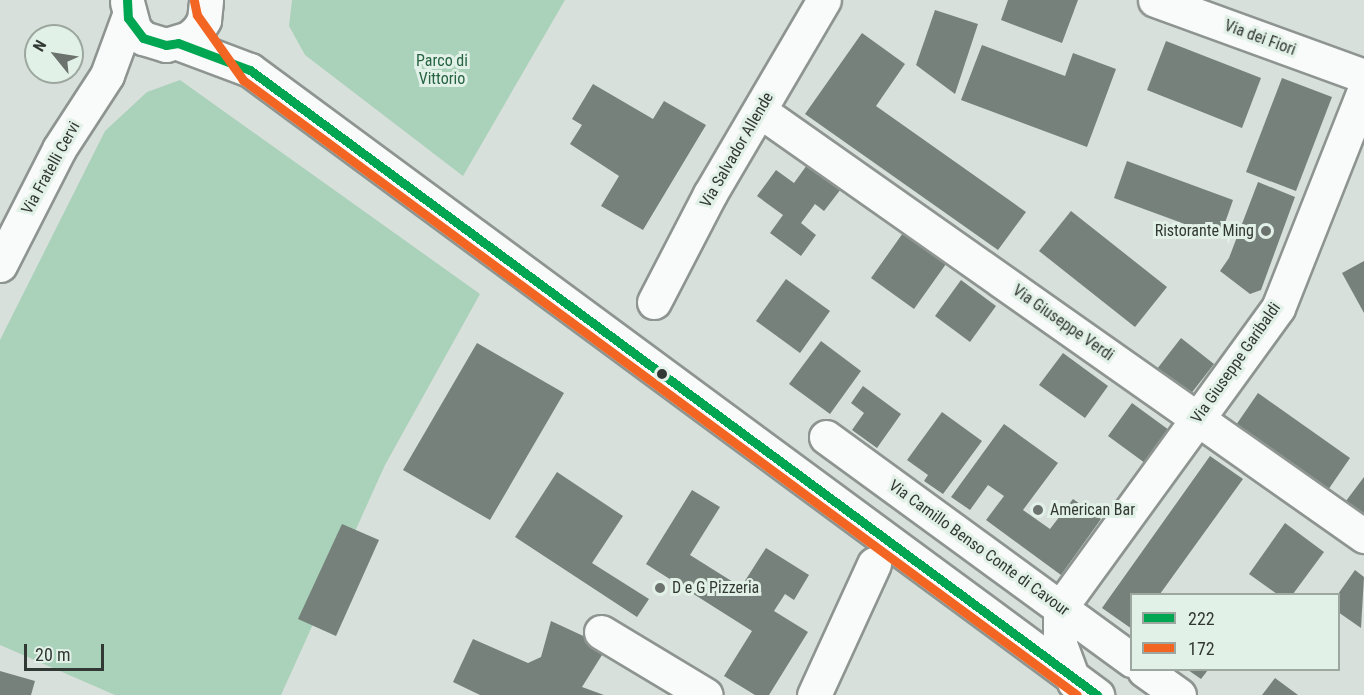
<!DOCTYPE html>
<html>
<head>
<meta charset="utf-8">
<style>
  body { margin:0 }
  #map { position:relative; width:1364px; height:695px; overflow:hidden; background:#d8e0db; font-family:"Roboto Condensed",sans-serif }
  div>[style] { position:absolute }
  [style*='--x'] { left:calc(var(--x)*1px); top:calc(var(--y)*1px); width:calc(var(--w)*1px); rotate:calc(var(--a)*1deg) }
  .green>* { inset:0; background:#aad1b9 }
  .building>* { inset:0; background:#75817a }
  .roads { filter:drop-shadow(2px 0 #8e9591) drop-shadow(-2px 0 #8e9591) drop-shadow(0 2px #8e9591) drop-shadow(0 -2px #8e9591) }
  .minor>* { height:33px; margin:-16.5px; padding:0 16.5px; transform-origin:16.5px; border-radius:16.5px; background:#f9fafa }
  .bus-1>* { height:9px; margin:-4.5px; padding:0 4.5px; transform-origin:4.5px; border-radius:4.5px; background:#00a651 }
  .bus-2>* { height:9px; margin:-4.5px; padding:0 4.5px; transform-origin:4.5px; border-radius:4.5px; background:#f26522 }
  .dots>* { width:16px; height:16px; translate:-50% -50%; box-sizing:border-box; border:3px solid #e2f1e7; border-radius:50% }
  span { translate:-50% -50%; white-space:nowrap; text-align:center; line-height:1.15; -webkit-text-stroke:6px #e2f1e7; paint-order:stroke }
  .street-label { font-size:16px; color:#323834 }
  .park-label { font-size:16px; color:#266342 }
  .poi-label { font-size:16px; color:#323834 }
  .right { translate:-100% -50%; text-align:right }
  .left { translate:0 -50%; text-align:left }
  .legend { position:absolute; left:1130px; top:593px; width:210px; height:78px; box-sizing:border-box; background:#e2f1e7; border:2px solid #9ca79f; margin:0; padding:8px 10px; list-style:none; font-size:18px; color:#323834 }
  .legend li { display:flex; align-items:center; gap:12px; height:30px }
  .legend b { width:30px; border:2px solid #9ca79f }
  .north { position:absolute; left:24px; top:24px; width:60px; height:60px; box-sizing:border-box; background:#e2f1e7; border:2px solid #9ca79f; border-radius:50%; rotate:300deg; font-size:16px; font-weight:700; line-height:24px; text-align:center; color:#323834 }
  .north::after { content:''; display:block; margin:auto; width:21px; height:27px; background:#6c736e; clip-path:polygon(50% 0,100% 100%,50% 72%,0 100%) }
  .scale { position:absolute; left:24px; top:644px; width:80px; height:27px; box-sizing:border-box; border:3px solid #323834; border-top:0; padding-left:8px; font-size:18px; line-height:21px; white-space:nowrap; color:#323834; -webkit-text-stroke:4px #e2f1e7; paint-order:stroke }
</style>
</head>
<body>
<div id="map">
  <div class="green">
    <div style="clip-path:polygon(292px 0,565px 0,463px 176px,305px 55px,289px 26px)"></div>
    <div style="clip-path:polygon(180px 80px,480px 294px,385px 465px,281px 695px,115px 695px,0 645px,0 340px,105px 131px,147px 92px)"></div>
  </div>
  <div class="building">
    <div style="clip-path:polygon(1008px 0,1078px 0,1062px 43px,1001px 20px)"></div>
    <div style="clip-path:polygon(935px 10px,978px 24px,955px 94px,916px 65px)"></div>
    <div style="clip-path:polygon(862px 33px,905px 64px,876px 106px,1026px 212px,998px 250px,805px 114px)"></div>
    <div style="clip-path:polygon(1166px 41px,1261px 78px,1242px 128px,1147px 90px)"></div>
    <div style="clip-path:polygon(982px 45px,1065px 76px,1073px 53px,1116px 69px,1087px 147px,961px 100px)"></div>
    <div style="clip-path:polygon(1282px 78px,1332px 97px,1296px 191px,1246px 172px)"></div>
    <div style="clip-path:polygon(593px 84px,653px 119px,664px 101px,706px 125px,643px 230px,601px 206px,619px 176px,570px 144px,582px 125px,572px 119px)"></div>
    <div style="clip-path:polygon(1127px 161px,1233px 200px,1220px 237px,1114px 198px)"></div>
    <div style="clip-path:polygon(807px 165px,841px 189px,824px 211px,815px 204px,801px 223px,816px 235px,801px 256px,770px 233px,783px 215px,757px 196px,776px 170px,794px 183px)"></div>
    <div style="clip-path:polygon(1258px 182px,1295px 197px,1261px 290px,1250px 294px,1220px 271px,1229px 258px)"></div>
    <div style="clip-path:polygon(1071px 211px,1167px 287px,1135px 327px,1039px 251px)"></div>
    <div style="clip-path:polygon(903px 233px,946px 264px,914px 309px,871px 278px)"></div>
    <div style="clip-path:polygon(1364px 261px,1364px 313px,1342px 273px)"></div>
    <div style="clip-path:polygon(786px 279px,830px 311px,800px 353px,756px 321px)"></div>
    <div style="clip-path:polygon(961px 280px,996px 306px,970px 342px,935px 316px)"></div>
    <div style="clip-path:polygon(1181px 338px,1214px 364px,1190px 395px,1157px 369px)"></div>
    <div style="clip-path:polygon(821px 341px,861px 371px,830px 414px,789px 384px)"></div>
    <div style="clip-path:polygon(477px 343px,564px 393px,490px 520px,403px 470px)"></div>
    <div style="clip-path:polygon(1063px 353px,1108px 386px,1085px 418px,1039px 385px)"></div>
    <div style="clip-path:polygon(863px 386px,901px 414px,877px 448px,852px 430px,864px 413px,851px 403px)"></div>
    <div style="clip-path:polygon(1258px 393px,1350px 458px,1328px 490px,1236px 425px)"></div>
    <div style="clip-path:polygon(1132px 403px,1169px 430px,1145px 463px,1108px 436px)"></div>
    <div style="clip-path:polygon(942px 412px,982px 441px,943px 494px,924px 481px,928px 475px,907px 460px)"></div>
    <div style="clip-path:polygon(1004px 424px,1058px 463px,1023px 510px,1050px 529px,1073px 499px,1101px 519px,1061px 575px,986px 520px,1004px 496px,988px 485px,970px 510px,951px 497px)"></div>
    <div style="clip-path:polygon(1210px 456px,1243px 479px,1160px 594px,1132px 594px,1132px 629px,1102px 608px)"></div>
    <div style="clip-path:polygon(557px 472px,623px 516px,592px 563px,649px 599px,637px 617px,515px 537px)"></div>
    <div style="clip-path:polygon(1364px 477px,1364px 520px,1343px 505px)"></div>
    <div style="clip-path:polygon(692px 490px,720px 507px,690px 555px,741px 587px,766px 548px,809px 575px,794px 600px,785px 594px,774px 611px,808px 632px,769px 695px,755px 695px,724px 676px,752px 631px,646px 564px)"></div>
    <div style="clip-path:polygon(1285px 523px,1324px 552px,1293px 594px,1277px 594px,1249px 574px)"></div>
    <div style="clip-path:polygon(342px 524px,379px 540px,336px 636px,298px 619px)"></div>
    <div style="clip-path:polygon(1355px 570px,1364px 577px,1361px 628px,1338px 612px,1338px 594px)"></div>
    <div style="clip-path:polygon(551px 621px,607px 647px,582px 687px,604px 695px,480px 695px,453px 682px,473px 639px,528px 663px,541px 657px)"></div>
    <div style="clip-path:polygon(1188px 670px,1208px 670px,1201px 679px)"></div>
    <div style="clip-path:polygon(0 671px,35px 681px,31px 695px,0 695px)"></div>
    <div style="clip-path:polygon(1275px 678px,1298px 695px,1262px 695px)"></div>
  </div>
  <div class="roads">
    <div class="minor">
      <div style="--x:1155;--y:0;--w:222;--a:20"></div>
      <div style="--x:127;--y:2;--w:28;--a:75"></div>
      <div style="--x:134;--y:29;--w:13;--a:45"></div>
      <div style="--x:143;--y:38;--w:24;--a:17"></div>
      <div style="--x:166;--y:45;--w:24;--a:-17"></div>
      <div style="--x:189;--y:38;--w:12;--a:-42"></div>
      <div style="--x:198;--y:30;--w:12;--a:-59"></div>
      <div style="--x:204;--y:20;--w:20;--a:-84"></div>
      <div style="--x:178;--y:43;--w:77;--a:20.6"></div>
      <div style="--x:250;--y:70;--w:1053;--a:36.42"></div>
      <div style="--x:760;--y:111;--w:739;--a:35.13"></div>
      <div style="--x:0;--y:265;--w:130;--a:-63"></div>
      <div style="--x:59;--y:149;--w:88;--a:-57"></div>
      <div style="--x:107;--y:75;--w:61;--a:-69.8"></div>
      <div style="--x:654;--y:302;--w:122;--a:-62.6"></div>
      <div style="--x:710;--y:194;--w:225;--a:-59.6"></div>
      <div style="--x:826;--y:437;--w:379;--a:36.1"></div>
      <div style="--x:601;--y:632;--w:122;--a:31"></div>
      <div style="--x:1144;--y:670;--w:43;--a:35.5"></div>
      <div style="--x:1074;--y:682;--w:40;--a:-110.2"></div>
      <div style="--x:1060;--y:644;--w:36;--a:-90"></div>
      <div style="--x:1060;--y:608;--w:371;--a:-54"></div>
      <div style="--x:1278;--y:308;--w:233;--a:-68.4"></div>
      <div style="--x:814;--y:695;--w:144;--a:-65.4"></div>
    </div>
  </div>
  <div class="bus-1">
    <div style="--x:127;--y:0;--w:18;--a:87"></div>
    <div style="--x:128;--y:18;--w:25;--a:53"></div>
    <div style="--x:143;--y:38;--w:24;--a:17"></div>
    <div style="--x:166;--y:45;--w:12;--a:-9"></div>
    <div style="--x:178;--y:43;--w:77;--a:20.6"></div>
    <div style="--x:250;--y:70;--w:1053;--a:36.42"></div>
  </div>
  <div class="bus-2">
    <div style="--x:194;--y:1;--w:14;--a:78"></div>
    <div style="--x:197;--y:15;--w:80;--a:54.7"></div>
    <div style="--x:243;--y:80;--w:1036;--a:36.41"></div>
  </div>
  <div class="dots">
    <div style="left:1266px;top:231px;background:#6c736e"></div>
    <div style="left:662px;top:374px;background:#323834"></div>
    <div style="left:1038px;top:510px;background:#6c736e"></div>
    <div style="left:660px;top:588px;background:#6c736e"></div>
  </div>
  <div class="street-label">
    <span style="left:1260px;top:38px;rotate:20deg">Via dei Fiori</span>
    <span style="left:737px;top:150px;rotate:-60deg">Via Salvador Allende</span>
    <span style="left:51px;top:168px;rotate:-61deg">Via Fratelli Cervi</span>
    <span style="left:1063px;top:323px;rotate:35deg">Via Giuseppe Verdi</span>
    <span style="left:1236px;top:363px;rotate:-55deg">Via Giuseppe Garibaldi</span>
    <span style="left:979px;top:548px;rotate:36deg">Via Camillo Benso Conte di Cavour</span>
  </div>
  <div class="park-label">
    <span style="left:442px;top:70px">Parco di<br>Vittorio</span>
  </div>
  <div class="poi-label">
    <span class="right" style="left:1254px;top:231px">Ristorante Ming</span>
    <span class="left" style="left:1050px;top:510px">American Bar</span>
    <span class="left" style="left:672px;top:588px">D e G Pizzeria</span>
  </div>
  <ul class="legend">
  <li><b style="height:8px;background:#00a651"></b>222</li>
  <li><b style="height:8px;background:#f26522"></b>172</li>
  </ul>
  <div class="north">N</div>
  <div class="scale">20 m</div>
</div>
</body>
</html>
